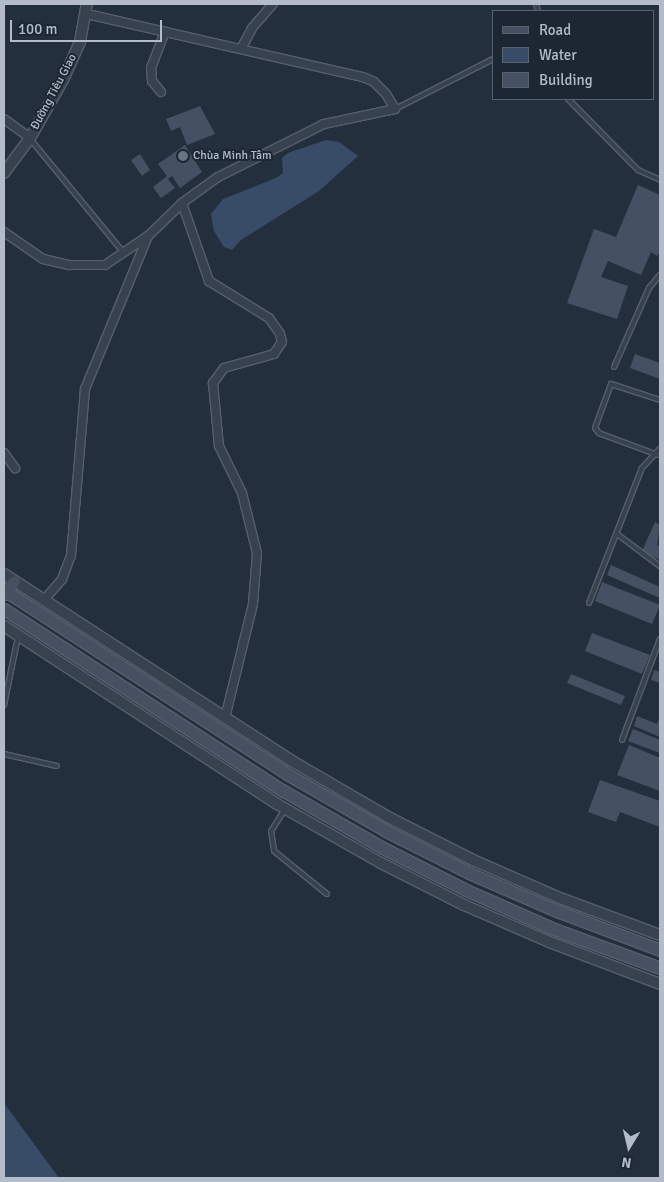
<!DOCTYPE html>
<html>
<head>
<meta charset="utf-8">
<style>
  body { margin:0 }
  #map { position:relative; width:664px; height:1182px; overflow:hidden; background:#242f3e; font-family:Signika,sans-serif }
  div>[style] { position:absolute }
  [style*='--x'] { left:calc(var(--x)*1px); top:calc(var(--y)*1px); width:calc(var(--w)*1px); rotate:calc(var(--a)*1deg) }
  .water>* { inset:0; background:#394c67 }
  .building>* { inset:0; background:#455162 }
  .roads { filter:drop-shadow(1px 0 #565f6c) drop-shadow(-1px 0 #565f6c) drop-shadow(0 1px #565f6c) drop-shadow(0 -1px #565f6c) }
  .service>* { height:4px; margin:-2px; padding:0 2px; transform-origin:2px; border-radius:2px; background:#38414e }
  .minor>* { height:8px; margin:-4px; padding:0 4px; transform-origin:4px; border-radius:4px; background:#38414e }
  .tertiary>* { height:10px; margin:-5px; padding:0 5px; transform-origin:5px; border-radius:5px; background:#38414e }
  .secondary>* { height:11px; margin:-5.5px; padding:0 5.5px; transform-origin:5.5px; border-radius:5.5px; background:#465061 }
  .dots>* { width:14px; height:14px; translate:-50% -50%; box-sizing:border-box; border:2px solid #1d2633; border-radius:50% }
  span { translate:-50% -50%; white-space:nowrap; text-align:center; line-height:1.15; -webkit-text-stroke:4px #1d2633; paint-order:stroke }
  .street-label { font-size:12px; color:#b4bcc9 }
  .poi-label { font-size:12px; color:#b4bcc9 }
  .left { translate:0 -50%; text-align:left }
  .frame { position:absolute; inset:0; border:5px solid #b4bcc9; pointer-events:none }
  .legend { position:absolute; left:492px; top:10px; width:162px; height:90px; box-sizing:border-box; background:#1d2633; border:1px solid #59626f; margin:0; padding:6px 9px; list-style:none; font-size:15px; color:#b4bcc9 }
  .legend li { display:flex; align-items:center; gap:10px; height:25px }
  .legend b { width:25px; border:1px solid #59626f }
  .north { position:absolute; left:604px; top:1122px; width:50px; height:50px; -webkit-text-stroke:4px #1d2633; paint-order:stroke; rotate:189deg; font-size:14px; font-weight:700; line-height:20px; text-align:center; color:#b4bcc9 }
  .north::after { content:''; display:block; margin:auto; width:18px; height:22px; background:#b4bcc9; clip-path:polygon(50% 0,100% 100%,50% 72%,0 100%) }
  .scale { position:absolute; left:10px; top:20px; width:152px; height:22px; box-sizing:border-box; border:2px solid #b4bcc9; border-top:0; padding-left:6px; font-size:15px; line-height:18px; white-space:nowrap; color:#b4bcc9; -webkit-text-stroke:4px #1d2633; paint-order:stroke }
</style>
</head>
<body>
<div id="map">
  <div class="water">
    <div style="clip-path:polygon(326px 140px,339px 142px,358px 156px,319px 191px,241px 240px,232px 250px,224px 247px,214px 231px,211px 214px,223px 199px,276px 178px,283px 173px,282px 158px,288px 153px)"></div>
    <div style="clip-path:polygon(4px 1103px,59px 1178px,4px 1178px)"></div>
  </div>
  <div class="building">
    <div style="clip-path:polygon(200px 106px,215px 134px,187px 145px,180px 127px,171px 131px,166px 119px)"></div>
    <div style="clip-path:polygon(185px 145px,202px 172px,180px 188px,172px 176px,168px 179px,175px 188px,161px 198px,153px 187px,167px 176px,158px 164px)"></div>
    <div style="clip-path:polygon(140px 154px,150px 170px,142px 176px,131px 160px)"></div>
    <div style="clip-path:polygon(638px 185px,660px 195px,660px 252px,657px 256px,651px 252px,641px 275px,608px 261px,601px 277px,628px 286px,617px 319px,567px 303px,594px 229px,616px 237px)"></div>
    <div style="clip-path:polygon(635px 354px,660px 363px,660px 379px,630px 368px)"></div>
    <div style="clip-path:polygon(655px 522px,660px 525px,657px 545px,660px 547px,660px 560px,642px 551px)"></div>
    <div style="clip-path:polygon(611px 565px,660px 587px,660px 598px,607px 575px)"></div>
    <div style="clip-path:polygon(602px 582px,660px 605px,652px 624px,595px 601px)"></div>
    <div style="clip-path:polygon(592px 633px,650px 655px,642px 674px,585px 651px)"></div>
    <div style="clip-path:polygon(654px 670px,660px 672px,660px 683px,651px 680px)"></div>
    <div style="clip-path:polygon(571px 674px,625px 696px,621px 705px,567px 683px)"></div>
    <div style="clip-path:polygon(637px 716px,657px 724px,660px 716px,660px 737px,634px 726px)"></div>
    <div style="clip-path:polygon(633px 729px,660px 740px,660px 753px,628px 741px)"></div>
    <div style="clip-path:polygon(629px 745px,660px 758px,660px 791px,617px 775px)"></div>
    <div style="clip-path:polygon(600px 780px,660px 801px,660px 827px,620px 812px,616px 822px,588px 812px)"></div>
  </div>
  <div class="roads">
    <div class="service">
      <div style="--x:536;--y:4;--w:7;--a:74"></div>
      <div style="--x:568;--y:99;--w:100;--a:45.4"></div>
      <div style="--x:638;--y:170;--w:24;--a:24"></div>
      <div style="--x:395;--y:109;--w:110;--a:-27"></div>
      <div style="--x:31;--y:140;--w:145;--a:50.6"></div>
      <div style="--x:614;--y:367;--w:86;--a:-66.1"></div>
      <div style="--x:649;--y:288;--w:17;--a:-50"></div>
      <div style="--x:658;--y:455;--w:63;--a:-159.6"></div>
      <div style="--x:599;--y:433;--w:6;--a:-129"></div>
      <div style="--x:595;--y:428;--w:47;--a:-70"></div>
      <div style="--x:611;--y:384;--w:52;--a:18.1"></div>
      <div style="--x:617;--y:534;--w:54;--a:36.7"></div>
      <div style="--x:589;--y:603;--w:145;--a:-68.6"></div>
      <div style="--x:642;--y:468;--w:26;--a:-47"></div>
      <div style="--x:4;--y:705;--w:69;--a:-78.4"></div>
      <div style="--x:622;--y:740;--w:108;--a:-69.4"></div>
      <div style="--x:4;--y:754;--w:54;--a:12.8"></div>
      <div style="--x:285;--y:809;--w:26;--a:122"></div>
      <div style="--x:271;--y:831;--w:20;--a:81"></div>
      <div style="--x:274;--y:851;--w:68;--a:39.1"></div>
    </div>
    <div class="minor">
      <div style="--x:87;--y:14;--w:283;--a:12.9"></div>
      <div style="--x:363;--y:77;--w:12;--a:24"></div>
      <div style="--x:374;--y:82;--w:17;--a:45"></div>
      <div style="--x:386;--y:94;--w:17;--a:59"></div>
      <div style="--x:395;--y:109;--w:73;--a:168.1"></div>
      <div style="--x:324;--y:124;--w:119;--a:153.4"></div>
      <div style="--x:218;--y:177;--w:44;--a:144.2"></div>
      <div style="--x:182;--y:203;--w:83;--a:70.9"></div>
      <div style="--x:209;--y:281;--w:70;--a:31.7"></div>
      <div style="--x:269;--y:318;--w:19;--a:55"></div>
      <div style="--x:280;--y:334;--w:8;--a:76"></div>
      <div style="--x:282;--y:342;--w:14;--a:124"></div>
      <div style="--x:274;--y:354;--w:52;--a:164.4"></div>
      <div style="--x:224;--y:368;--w:19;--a:126"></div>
      <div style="--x:213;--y:383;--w:63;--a:84.6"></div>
      <div style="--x:219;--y:446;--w:52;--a:63.9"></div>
      <div style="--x:242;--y:493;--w:62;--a:76"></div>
      <div style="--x:257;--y:553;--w:51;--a:94.5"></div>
      <div style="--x:253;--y:604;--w:117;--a:103.8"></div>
      <div style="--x:241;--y:49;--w:24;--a:-62"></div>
      <div style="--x:252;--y:28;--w:32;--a:-49"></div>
      <div style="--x:161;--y:92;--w:14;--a:-129"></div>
      <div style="--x:152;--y:81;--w:13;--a:-94"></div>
      <div style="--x:151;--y:68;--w:39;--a:-69"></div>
      <div style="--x:4;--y:119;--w:32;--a:36"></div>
      <div style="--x:4;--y:232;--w:47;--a:34.7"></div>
      <div style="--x:43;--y:259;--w:27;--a:13"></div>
      <div style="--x:69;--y:265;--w:36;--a:0"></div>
      <div style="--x:105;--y:265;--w:52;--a:-34"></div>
      <div style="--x:148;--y:236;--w:47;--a:-44.1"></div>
      <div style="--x:4;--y:453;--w:19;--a:54"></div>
      <div style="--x:44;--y:600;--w:28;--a:-49"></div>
      <div style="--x:62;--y:579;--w:25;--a:-69"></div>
      <div style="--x:71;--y:556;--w:168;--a:-85.2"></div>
      <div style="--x:85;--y:389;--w:165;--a:-67.6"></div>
    </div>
    <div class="tertiary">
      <div style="--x:4;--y:173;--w:44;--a:-53.4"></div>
      <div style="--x:30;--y:138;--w:67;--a:-60.4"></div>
      <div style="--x:63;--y:80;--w:42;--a:-65.9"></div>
      <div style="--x:80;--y:42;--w:39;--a:-80"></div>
      <div style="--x:4;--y:574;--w:343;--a:33"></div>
      <div style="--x:292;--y:761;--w:113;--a:30.2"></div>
      <div style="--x:390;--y:818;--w:93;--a:26.8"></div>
      <div style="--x:473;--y:860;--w:95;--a:23.6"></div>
      <div style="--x:560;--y:898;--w:107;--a:20.3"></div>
      <div style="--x:4;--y:626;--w:326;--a:33.1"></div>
      <div style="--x:277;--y:804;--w:120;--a:29.6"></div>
      <div style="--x:381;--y:863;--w:93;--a:26.8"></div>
      <div style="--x:464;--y:905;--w:96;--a:23.4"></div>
      <div style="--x:552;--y:943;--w:116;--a:20.8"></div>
    </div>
    <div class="secondary">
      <div style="--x:4;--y:590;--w:338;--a:33"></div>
      <div style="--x:287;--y:774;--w:114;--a:29.9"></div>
      <div style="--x:386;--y:831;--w:93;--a:26.8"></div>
      <div style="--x:469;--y:873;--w:96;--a:23.4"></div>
      <div style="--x:557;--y:911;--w:110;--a:20.7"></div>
      <div style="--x:4;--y:594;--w:16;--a:-52"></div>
      <div style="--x:4;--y:609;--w:332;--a:33.1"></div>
      <div style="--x:282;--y:790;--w:116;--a:29.9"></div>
      <div style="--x:383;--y:848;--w:93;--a:26.8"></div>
      <div style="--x:466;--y:890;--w:96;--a:23.9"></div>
      <div style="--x:554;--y:929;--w:113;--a:20.2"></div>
    </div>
  </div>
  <div class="dots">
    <div style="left:183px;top:156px;background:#6b7280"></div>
  </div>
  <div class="street-label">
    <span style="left:54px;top:92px;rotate:-62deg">Đường Tiêu Giao</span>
  </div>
  <div class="poi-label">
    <span class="left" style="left:193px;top:156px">Chùa Minh Tâm</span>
  </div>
  <div class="frame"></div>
  <ul class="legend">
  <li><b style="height:6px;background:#465061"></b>Road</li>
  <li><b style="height:14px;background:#394c67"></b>Water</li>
  <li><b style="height:14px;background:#455162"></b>Building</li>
  </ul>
  <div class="north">N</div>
  <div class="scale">100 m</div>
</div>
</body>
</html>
